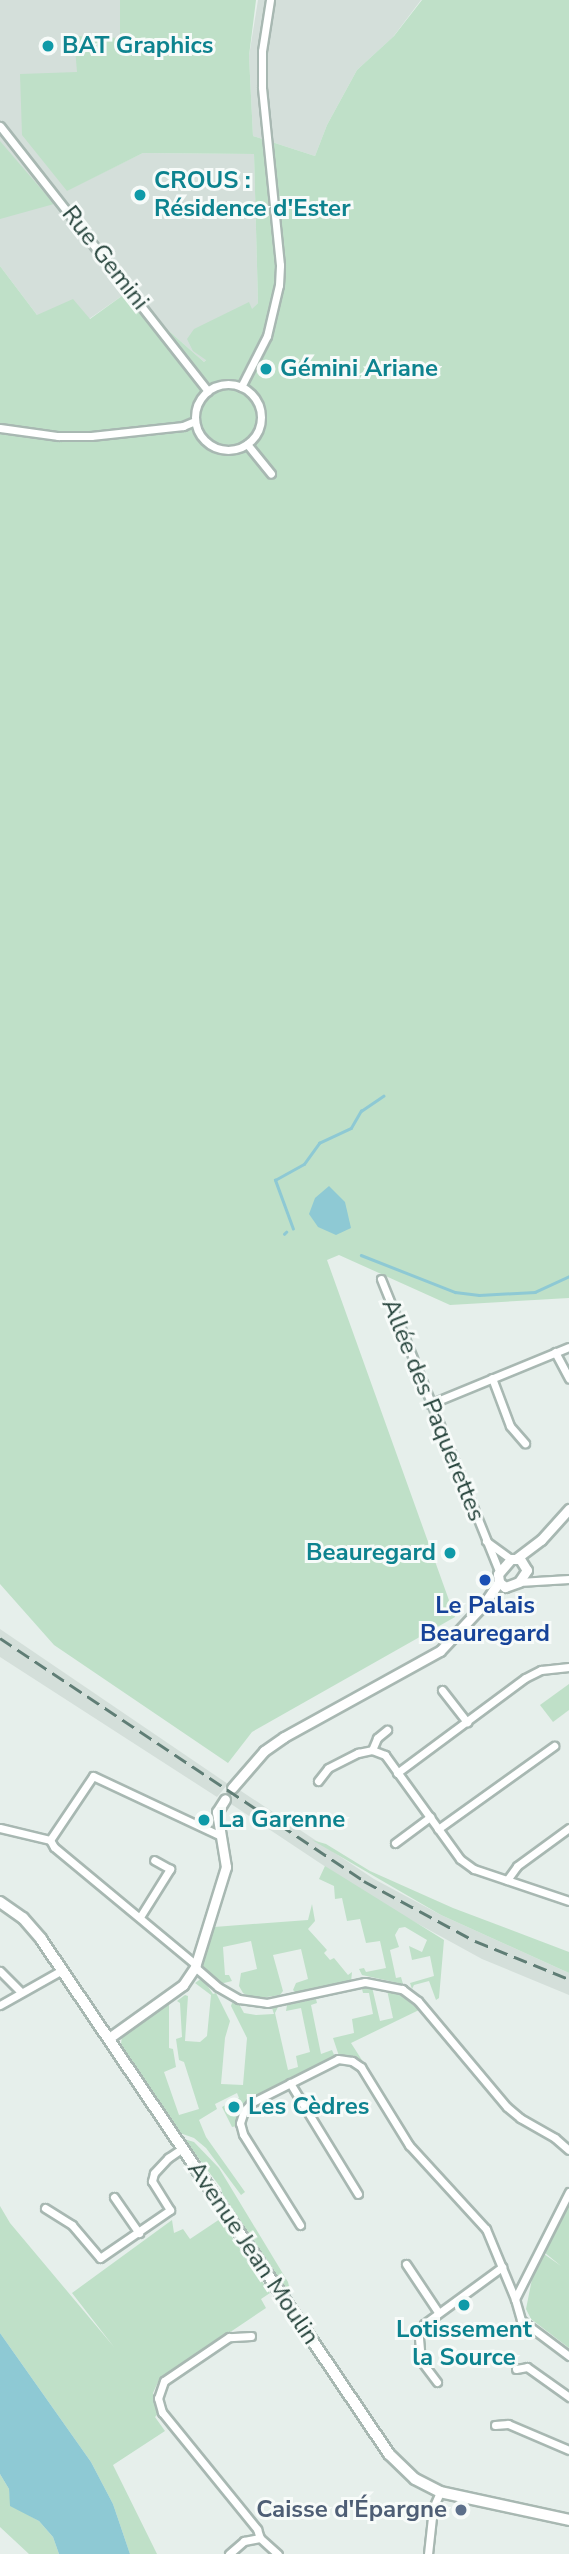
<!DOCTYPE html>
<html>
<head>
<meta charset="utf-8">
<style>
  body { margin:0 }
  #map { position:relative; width:569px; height:2554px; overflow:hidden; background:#e6efeb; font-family:"Nunito Sans",sans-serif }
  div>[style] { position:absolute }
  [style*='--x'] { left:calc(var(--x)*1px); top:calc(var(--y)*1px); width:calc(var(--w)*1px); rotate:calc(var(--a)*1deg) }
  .built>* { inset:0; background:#d4dfda }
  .green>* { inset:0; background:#bfe0c8 }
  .water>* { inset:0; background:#8ec9d4 }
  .stream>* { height:2.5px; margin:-1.25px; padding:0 1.25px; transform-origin:1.25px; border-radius:1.25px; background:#8ec9d4 }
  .roads { filter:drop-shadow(2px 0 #a8b8b2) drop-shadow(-2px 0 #a8b8b2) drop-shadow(0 2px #a8b8b2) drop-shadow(0 -2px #a8b8b2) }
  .minor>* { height:7px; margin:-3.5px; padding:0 3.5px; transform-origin:3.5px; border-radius:3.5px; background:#fff }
  .minor>.ring { margin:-3.5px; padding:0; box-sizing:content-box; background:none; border:7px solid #fff; border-radius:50% }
  .tertiary>* { height:9px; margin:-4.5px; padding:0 4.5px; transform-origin:4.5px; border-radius:4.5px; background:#fff }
  .secondary>* { height:10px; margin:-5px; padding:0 5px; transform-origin:5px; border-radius:5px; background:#fff }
  .rail>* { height:2.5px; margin-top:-1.25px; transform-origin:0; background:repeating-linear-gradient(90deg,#5f7d75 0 14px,transparent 0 21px) }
  .dots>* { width:19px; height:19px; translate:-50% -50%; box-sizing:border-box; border:4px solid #f7fbf9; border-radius:50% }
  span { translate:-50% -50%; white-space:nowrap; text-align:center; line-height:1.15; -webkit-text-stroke:6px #f7fbf9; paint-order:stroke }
  .culture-label { font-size:24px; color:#0d838f; font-weight:700 }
  .left { translate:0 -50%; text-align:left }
  .right { translate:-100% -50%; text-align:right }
  .street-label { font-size:24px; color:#24423a }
  .transit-label { font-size:24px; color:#164399; font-weight:700 }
  .service-label { font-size:24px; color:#4e5e75; font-weight:700 }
</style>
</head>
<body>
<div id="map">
  <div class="built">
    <div style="clip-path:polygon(0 0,120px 0,120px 38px,77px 72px,67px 190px,143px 153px,254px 154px,258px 303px,204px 362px,126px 293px,89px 319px,37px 315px,0 266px)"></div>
    <div style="clip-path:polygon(258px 0,421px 0,393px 37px,357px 70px,327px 125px,315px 156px,253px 136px,249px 56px)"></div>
    <div style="clip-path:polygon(0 1629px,228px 1784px,217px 1797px,0 1657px)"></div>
    <div style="clip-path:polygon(238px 1789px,374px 1879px,441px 1915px,569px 1973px,569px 1995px,482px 1959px,380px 1903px,228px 1802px)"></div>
  </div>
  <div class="green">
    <div style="clip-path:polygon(120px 0,256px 0,249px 56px,253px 136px,315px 156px,327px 125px,357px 70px,394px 36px,422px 0,569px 0,569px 1298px,450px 1305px,339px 1255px,327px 1260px,455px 1617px,252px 1732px,228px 1763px,54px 1645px,0 1584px,0 266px,37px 315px,73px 299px,90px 319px,126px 293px,204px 362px,206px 360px,193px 351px,187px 339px,194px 329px,249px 302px,252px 309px,258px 303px,254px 154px,143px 153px,67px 191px,22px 135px,20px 74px,77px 72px,74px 36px,120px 38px)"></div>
    <div style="clip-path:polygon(0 141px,54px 204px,0 219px)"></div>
    <div style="clip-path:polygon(569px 1684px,569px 1710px,553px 1722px,540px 1705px)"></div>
    <div style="clip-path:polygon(312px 1840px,326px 1844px,370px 1871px,453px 1908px,569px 1952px,569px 1973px,441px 1915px)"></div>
    <div style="clip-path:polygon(325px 1866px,444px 1940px,439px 1998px,436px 2000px,429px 1981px,414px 1985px,412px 1989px,410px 1983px,434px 1976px,430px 1956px,412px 1960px,409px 1946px,422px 1952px,427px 1940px,405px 1927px,399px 1928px,395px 1935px,399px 1947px,390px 1950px,396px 1978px,401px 1977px,403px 1984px,362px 1975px,359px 1969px,364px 1968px,366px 1972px,386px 1968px,380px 1941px,366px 1943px,360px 1919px,347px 1921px,342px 1898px,335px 1899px,334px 1886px,319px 1879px)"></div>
    <div style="clip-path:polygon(312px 1904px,315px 1921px,308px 1929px,327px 1950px,324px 1953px,330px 1960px,334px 1958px,348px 1975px,352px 1972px,351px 1982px,296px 1993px,293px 1990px,296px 1983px,308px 1979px,301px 1949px,273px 1955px,283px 1991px,280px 1995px,254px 1999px,243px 1993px,239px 1986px,241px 1973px,257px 1969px,251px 1941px,223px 1947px,225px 1975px,229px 1975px,232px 1981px,220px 1984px,204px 1969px,202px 1962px,214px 1927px,308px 1920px)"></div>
    <div style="clip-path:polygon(202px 1978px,213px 1994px,216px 1993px,230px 2021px,225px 2038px,221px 2084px,243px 2085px,247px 2038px,231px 2006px,232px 2003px,239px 2004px,244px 2013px,256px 2015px,274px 2014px,272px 2008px,278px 2007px,275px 2013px,288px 2070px,298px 2067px,296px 2056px,310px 2052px,301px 2008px,286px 2011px,287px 2005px,316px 1999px,317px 2003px,311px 2005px,321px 2054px,332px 2050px,335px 2057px,247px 2101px,239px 2111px,237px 2126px,232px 2127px,222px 2107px,239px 2098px,237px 2093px,215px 2104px,217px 2109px,199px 2120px,206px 2137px,245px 2192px,241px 2195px,206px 2148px,194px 2138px,180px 2133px,121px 2044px,122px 2036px,169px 2004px,169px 2048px,173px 2049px,176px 2067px,164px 2072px,179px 2115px,199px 2109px,184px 2062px,179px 2060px,176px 2039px,182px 2037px,180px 2003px,177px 2001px,185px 1995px,188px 1996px,185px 2041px,200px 2042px,207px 2036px,211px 1995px,195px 1983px)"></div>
    <div style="clip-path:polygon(372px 1987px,380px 2021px,393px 2018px,387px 1990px,401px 1995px,419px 2010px,351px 2043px,367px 2068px,357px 2060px,339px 2056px,333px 2038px,354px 2033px,352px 2019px,373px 2014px,369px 1993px,363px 1993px,362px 1989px)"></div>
    <div style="clip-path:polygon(184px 2139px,194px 2142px,219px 2168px,288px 2282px,289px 2286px,284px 2289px,224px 2200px,221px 2188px)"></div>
    <div style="clip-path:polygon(569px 2204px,569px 2348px,531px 2319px,526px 2309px,533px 2274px,544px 2254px,561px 2266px,544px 2252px)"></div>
    <div style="clip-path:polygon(0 2206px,10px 2223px,114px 2347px,72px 2293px,172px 2220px,174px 2233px,183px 2229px,190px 2239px,220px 2219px,270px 2293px,261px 2299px,266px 2308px,159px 2380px,153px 2393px,159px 2413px,155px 2417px,165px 2431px,113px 2465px,157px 2554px,130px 2554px,113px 2504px,91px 2462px,0 2333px)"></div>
    <div style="clip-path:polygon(0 2474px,9px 2489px,11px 2505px,39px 2521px,53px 2537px,59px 2554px,29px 2554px,0 2527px)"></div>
  </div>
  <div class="water">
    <div style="clip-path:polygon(329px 1186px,345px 1202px,351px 1228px,336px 1235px,318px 1227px,309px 1214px,315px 1198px)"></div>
    <div style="clip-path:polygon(0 2333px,91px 2462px,113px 2504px,130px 2554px,59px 2554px,53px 2537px,39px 2521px,10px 2506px,9px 2489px,0 2474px)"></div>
  </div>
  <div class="stream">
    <div style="--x:293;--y:1229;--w:52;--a:-110.2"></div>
    <div style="--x:275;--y:1180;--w:33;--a:-29"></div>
    <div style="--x:304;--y:1164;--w:26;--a:-54"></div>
    <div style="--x:319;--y:1143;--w:35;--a:-25"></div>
    <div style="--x:351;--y:1128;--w:20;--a:-60"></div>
    <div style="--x:361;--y:1111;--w:27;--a:-34"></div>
    <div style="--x:284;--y:1234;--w:3;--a:-45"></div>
    <div style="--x:361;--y:1255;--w:101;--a:21.5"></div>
    <div style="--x:455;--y:1292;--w:24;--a:7"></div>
    <div style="--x:479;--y:1295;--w:56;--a:-3.1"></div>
    <div style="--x:535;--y:1292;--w:38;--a:-25"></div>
  </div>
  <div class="roads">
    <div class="minor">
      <div style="--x:0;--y:126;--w:337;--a:51.9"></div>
      <div class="ring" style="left:195px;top:384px;width:59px;height:59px"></div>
      <div style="--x:241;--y:387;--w:57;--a:-63"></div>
      <div style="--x:267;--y:336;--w:52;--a:-76.8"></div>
      <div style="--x:279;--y:285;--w:20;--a:-87"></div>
      <div style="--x:280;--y:265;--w:179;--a:-95.8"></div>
      <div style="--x:262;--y:87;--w:36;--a:-90"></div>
      <div style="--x:262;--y:51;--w:52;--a:-81.1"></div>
      <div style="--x:0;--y:428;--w:59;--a:7.9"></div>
      <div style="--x:58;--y:436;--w:33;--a:0"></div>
      <div style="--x:91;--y:436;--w:93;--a:-6.2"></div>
      <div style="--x:183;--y:426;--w:13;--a:-23"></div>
      <div style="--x:247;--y:444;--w:38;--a:51"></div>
      <div style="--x:381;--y:1279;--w:315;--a:68"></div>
      <div style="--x:555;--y:1352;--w:30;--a:62"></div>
      <div style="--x:492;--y:1378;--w:51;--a:69.4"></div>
      <div style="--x:510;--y:1426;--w:23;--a:49"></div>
      <div style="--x:430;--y:1404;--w:150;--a:-22.3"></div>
      <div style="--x:486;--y:1541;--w:31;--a:36"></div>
      <div style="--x:519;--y:1582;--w:50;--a:-3.4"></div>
      <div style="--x:442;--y:1690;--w:41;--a:52"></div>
      <div style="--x:372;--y:1750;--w:13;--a:-67"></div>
      <div style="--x:377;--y:1738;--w:13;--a:-39"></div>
      <div style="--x:397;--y:1773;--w:159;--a:-36.6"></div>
      <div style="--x:525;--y:1678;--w:18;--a:-27"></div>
      <div style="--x:541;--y:1670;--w:28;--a:-6"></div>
      <div style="--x:318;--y:1781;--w:16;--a:-52"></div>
      <div style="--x:328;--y:1768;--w:34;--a:-27"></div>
      <div style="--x:358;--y:1753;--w:14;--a:-12"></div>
      <div style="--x:372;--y:1750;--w:14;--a:21"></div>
      <div style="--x:385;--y:1755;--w:128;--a:54.2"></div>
      <div style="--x:460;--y:1859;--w:17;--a:36"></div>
      <div style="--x:474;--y:1869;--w:100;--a:18.6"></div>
      <div style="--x:0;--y:1828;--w:51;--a:13.5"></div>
      <div style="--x:50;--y:1840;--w:8;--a:60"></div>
      <div style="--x:54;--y:1847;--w:185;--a:39.7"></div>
      <div style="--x:438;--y:1829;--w:143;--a:-35.6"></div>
      <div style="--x:50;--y:1840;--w:77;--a:-56.1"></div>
      <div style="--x:93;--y:1776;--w:141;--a:25.1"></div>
      <div style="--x:395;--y:1843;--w:44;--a:-36.6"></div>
      <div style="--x:507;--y:1880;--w:17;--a:-54"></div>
      <div style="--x:517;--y:1866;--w:64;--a:-36.2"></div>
      <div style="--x:140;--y:1917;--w:57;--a:-58"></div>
      <div style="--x:170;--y:1869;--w:18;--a:-151"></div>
      <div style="--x:195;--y:1967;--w:30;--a:41"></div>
      <div style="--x:218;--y:1987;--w:24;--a:30"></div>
      <div style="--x:239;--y:1999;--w:28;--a:8"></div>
      <div style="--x:267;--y:2003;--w:100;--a:-12.1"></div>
      <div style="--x:365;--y:1982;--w:38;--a:11"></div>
      <div style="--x:402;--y:1989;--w:20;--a:37"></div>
      <div style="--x:418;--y:2001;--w:138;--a:50"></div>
      <div style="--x:507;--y:2107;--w:17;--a:40"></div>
      <div style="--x:520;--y:2118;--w:40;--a:29.7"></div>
      <div style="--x:555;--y:2138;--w:18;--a:41"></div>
      <div style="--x:0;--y:1971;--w:30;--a:45"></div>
      <div style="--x:0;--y:2005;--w:71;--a:-29.4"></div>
      <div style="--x:290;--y:2083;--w:130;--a:58.5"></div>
      <div style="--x:569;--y:2192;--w:120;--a:116.8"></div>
      <div style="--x:515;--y:2299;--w:22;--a:74"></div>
      <div style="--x:521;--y:2320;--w:60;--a:36.9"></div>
      <div style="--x:114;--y:2197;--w:44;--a:55.2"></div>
      <div style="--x:45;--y:2208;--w:32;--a:32"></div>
      <div style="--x:72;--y:2225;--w:43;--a:49.7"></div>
      <div style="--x:100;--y:2258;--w:85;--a:-34.4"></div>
      <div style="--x:170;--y:2210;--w:34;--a:-122"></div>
      <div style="--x:152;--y:2181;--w:8;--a:-76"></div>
      <div style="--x:154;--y:2173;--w:21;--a:-47"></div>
      <div style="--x:168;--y:2158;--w:18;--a:-34"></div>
      <div style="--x:300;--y:2225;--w:107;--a:-122.1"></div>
      <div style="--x:243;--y:2134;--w:11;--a:-105"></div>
      <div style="--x:240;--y:2123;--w:13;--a:-72"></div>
      <div style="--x:244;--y:2111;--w:11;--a:-49"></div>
      <div style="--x:251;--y:2103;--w:97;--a:-26.8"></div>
      <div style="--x:338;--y:2059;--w:14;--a:8"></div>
      <div style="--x:352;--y:2061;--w:11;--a:34"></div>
      <div style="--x:361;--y:2067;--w:92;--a:58.4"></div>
      <div style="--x:409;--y:2145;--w:114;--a:47.5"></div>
      <div style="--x:486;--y:2229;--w:76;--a:67.5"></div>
      <div style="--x:406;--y:2264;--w:58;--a:56.3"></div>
      <div style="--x:251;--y:2336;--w:22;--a:177"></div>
      <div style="--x:229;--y:2337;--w:78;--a:145.9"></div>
      <div style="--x:164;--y:2381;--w:18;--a:109"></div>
      <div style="--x:158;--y:2398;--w:15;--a:74"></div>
      <div style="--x:162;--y:2412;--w:151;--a:50.9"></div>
      <div style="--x:257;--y:2529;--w:9;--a:72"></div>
      <div style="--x:260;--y:2538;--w:24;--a:42"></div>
      <div style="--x:516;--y:2369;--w:11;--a:-10"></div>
      <div style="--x:527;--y:2367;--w:52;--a:35.5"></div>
      <div style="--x:437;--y:2382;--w:26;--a:-127"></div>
      <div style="--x:421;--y:2361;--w:25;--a:-95"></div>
      <div style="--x:419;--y:2336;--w:13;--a:-67"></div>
      <div style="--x:424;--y:2324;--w:97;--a:-36.2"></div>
      <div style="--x:495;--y:2425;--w:13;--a:-4"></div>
      <div style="--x:508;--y:2424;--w:66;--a:23.1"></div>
      <div style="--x:229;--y:2554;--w:20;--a:-41"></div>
      <div style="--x:244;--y:2541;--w:16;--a:-11"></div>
      <div style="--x:428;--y:2554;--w:46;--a:-83.8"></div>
      <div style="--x:433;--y:2508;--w:17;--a:-66"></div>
    </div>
    <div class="tertiary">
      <div style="--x:517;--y:1558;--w:30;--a:-37"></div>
      <div style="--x:541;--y:1540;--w:42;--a:-47.9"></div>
      <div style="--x:511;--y:1559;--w:9;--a:0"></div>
      <div style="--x:520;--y:1559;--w:13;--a:58"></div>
      <div style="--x:527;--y:1570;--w:14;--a:124"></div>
      <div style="--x:519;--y:1582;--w:15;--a:160"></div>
      <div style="--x:505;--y:1587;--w:8;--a:-140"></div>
      <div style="--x:499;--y:1582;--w:8;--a:-97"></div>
      <div style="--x:498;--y:1574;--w:20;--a:-49"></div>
      <div style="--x:232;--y:1788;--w:49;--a:-49.1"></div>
      <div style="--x:264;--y:1751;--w:24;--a:-35"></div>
      <div style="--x:284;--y:1737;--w:178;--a:-28.9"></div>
      <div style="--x:440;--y:1651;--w:64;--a:-46.9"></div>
      <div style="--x:484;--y:1604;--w:27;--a:-56"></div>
      <div style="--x:109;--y:2038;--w:91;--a:-35.6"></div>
      <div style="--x:183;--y:1985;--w:22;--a:-56"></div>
      <div style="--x:195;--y:1967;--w:105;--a:-72.8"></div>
      <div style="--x:226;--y:1867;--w:56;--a:-99.3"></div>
      <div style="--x:217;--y:1812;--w:15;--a:-58"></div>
    </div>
    <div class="secondary">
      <div style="--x:0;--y:1902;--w:28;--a:35"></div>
      <div style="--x:23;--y:1918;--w:28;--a:49"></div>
      <div style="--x:41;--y:1939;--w:622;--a:55.95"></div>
      <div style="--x:389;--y:2454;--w:36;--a:44"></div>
      <div style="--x:415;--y:2479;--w:28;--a:27"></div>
      <div style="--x:440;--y:2492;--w:132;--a:12.2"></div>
    </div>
  </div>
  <div class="rail">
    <div style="--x:0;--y:1638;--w:438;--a:33.7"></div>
    <div style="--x:364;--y:1881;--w:126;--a:28.4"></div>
    <div style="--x:475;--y:1941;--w:101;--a:22"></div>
  </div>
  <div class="dots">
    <div style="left:48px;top:46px;background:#0f9aa8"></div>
    <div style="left:140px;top:195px;background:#0f9aa8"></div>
    <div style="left:266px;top:369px;background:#0f9aa8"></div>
    <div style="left:450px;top:1553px;background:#0f9aa8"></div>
    <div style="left:485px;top:1580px;background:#1a4fb4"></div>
    <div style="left:204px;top:1820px;background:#0f9aa8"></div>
    <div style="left:234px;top:2107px;background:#0f9aa8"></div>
    <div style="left:464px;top:2305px;background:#0f9aa8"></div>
    <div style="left:461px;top:2510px;background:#5c6f8a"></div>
  </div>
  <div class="culture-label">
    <span class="left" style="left:62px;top:46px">BAT Graphics</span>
    <span class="left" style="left:154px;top:195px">CROUS :<br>Résidence d'Ester</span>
    <span class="left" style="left:280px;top:369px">Gémini Ariane</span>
    <span class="right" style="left:436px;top:1553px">Beauregard</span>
    <span class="left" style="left:218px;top:1820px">La Garenne</span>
    <span class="left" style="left:248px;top:2107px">Les Cèdres</span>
    <span style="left:464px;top:2344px">Lotissement<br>la Source</span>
  </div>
  <div class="street-label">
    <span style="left:105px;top:258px;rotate:52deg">Rue Gemini</span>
    <span style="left:433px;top:1410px;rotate:68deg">Allée des Paquerettes</span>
    <span style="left:253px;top:2253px;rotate:56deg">Avenue Jean Moulin</span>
  </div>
  <div class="transit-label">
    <span style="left:485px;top:1620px">Le Palais<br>Beauregard</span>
  </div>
  <div class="service-label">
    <span class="right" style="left:447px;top:2510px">Caisse d'Épargne</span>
  </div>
</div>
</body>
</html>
